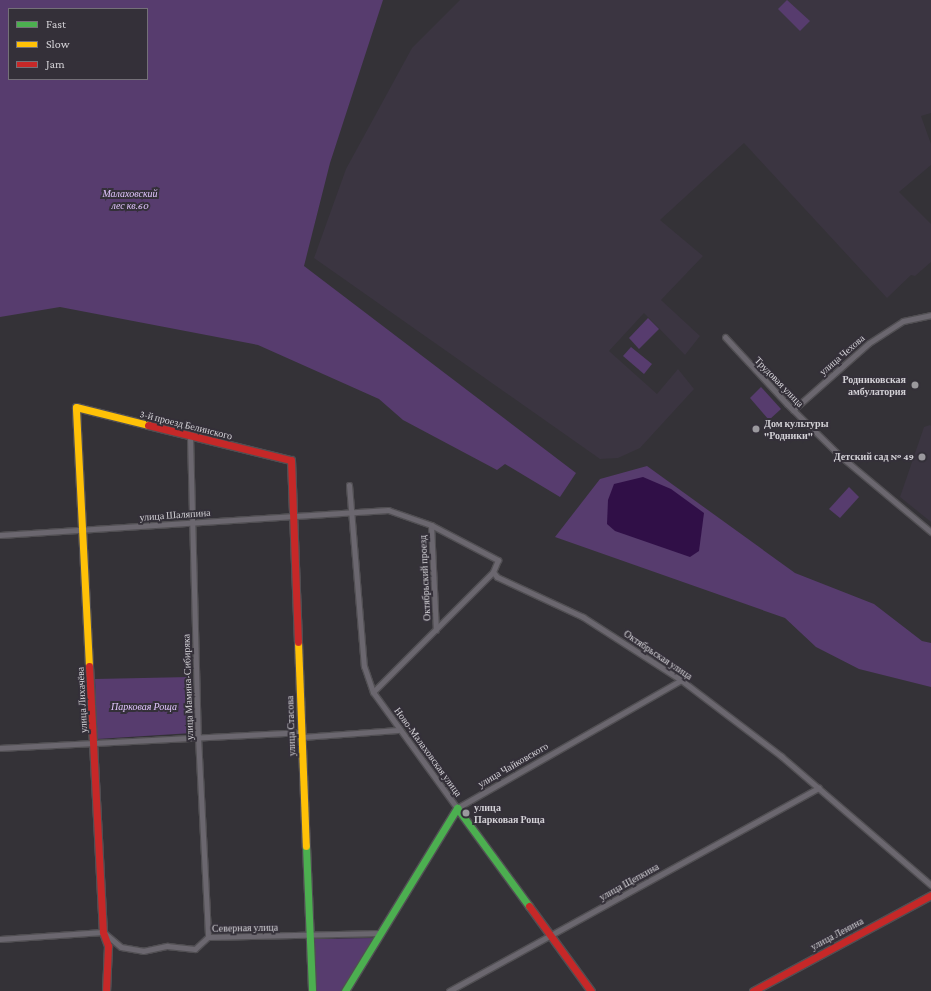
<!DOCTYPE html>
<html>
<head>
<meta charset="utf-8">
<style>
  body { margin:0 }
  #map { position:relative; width:931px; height:991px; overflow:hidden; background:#343237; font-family:"Crimson Pro",serif }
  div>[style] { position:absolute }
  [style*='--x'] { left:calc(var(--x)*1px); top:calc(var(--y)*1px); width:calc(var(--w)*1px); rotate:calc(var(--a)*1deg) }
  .built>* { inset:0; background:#3b3541 }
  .green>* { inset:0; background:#573c6e }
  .water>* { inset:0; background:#300f47 }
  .roads { filter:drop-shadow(1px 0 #514f53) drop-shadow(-1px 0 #514f53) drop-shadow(0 1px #514f53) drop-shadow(0 -1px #514f53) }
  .street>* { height:5px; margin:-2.5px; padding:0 2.5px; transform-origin:2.5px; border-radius:2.5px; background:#6b676f }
  .fast>* { height:7px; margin:-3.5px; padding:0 3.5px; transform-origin:3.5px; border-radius:3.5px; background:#4caf50 }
  .slow>* { height:7px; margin:-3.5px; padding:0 3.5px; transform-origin:3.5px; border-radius:3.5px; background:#ffc107 }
  .jam>* { height:7px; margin:-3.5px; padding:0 3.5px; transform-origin:3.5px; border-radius:3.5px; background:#c62828 }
  .dots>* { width:11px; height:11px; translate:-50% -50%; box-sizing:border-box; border:2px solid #343039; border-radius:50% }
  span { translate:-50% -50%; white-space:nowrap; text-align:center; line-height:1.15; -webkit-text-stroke:4px #343039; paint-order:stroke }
  .park-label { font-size:10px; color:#e0c4fc; font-style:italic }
  .street-label { font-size:10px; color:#d3d1d6 }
  .poi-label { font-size:10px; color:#d3d1d6; font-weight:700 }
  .right { translate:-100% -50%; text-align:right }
  .left { translate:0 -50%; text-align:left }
  .legend { position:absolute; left:8px; top:8px; width:140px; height:72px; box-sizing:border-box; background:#343039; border:1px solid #747078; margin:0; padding:5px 7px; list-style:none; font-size:12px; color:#d3d1d6 }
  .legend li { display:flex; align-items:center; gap:8px; height:20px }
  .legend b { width:20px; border:1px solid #747078 }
</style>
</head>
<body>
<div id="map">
  <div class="built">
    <div style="clip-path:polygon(460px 0,931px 0,931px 113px,921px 116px,931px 144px,931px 165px,899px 192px,931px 224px,931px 262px,915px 276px,911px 275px,887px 298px,744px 143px,660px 220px,703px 256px,661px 300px,700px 336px,685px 355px,644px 313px,609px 351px,657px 394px,678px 369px,694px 389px,640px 448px,618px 458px,600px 459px,314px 258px,346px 169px,412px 48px)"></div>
    <div style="clip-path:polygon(930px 425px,931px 426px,931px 522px,900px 497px,924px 427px)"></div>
  </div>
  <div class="green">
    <div style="clip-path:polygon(evenodd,0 0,383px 0,330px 163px,304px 266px,576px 473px,560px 497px,505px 464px,497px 470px,403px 420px,379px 399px,258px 345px,60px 307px,0 317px,0 0,9px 9px,147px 9px,147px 79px,9px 79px,9px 9px)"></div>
    <div style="clip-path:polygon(787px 0,810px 21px,800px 31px,778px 9px)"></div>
    <div style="clip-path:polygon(648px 318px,659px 329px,639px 349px,629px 338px)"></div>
    <div style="clip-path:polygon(631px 347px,652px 364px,644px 374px,623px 356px)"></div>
    <div style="clip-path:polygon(761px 387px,781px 409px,769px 420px,750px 398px)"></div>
    <div style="clip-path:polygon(647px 466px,795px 573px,874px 604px,922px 641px,931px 643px,931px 687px,859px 669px,816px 647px,785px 618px,555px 537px,600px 479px)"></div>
    <div style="clip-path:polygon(849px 487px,859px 497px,840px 518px,829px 509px)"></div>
    <div style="clip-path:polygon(190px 677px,192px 733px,97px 739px,95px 679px)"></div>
    <div style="clip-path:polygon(376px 938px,342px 991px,315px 991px,314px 939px)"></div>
  </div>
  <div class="water">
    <div style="clip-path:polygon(643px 477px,671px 489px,704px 513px,699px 551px,690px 557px,615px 531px,607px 524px,608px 500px,614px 484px)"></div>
  </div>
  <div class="roads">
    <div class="street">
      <div style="--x:725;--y:337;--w:91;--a:47.2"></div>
      <div style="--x:787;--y:404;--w:73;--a:44.4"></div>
      <div style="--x:839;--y:455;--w:120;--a:39.9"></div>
      <div style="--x:793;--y:410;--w:101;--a:-41.4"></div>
      <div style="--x:869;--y:343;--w:40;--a:-32.9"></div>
      <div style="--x:903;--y:321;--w:29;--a:-12"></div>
      <div style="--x:190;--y:437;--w:300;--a:88.5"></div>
      <div style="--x:198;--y:737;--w:200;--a:87.1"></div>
      <div style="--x:349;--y:485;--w:182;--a:85.3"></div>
      <div style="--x:364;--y:666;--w:28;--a:71"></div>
      <div style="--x:373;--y:692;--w:143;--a:54.1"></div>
      <div style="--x:457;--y:808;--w:258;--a:-29.7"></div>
      <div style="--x:431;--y:525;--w:105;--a:87.3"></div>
      <div style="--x:0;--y:535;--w:389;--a:-3.7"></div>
      <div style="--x:388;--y:510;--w:46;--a:19.2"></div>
      <div style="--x:431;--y:525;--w:76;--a:27.6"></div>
      <div style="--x:498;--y:560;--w:13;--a:113"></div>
      <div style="--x:493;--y:572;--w:6;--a:51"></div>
      <div style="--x:497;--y:577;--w:95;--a:24.9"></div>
      <div style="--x:583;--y:617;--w:117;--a:32.7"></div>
      <div style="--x:681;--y:680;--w:126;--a:37.2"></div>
      <div style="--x:781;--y:756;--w:198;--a:40.7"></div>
      <div style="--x:373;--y:692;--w:170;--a:-45"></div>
      <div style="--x:302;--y:737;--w:96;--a:-4.2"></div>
      <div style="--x:0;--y:748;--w:302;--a:-3"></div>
      <div style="--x:0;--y:939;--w:103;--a:-3.9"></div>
      <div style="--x:103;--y:932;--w:23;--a:40"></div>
      <div style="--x:121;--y:947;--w:22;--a:10"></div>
      <div style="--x:143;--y:951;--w:25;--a:-12"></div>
      <div style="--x:167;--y:946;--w:28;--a:6"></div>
      <div style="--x:195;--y:949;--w:18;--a:-43"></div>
      <div style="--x:208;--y:937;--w:173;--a:-1.3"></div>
      <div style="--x:449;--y:991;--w:422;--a:-28.8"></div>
    </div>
    <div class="fast">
      <div style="--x:306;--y:846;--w:145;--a:87.6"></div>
      <div style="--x:345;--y:991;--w:215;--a:-58.5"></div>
      <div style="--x:457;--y:808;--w:122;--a:53.7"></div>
    </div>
    <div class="slow">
      <div style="--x:298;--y:642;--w:204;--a:87.8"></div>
      <div style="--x:89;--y:666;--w:259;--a:-92.9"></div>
      <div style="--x:76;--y:407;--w:74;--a:14"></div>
    </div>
    <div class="jam">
      <div style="--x:148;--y:425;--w:147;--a:13.8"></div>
      <div style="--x:291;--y:460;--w:182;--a:87.8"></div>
      <div style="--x:89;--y:666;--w:266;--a:87"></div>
      <div style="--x:103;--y:932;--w:15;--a:70"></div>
      <div style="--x:108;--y:946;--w:45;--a:92.5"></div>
      <div style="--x:529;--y:906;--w:105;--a:53.9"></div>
      <div style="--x:753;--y:991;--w:202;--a:-28.3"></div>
    </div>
  </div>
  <div class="dots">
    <div style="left:915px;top:385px;background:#9b999e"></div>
    <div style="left:756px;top:429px;background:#9b999e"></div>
    <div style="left:922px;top:457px;background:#9b999e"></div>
    <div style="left:466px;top:813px;background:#9b999e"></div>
  </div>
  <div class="park-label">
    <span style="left:130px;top:199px">Малаховский<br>лес кв.60</span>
    <span style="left:144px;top:707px">Парковая Роща</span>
  </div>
  <div class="street-label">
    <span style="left:842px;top:355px;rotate:-41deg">улица Чехова</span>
    <span style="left:779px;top:382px;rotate:46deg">Трудовая улица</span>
    <span style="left:186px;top:425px;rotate:14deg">3-й проезд Белинского</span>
    <span style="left:175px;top:515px;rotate:-4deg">улица Шаляпина</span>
    <span style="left:425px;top:578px;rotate:-93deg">Октябрьский проезд</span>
    <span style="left:658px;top:655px;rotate:34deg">Октябрьская улица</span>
    <span style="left:188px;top:687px;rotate:-92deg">улица Мамина-Сибиряка</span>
    <span style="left:82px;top:700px;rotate:-93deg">улица Лихачёва</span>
    <span style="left:291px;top:726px;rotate:-92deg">улица Стасова</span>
    <span style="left:428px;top:752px;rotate:54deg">Ново-Малаховская улица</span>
    <span style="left:513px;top:765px;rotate:-30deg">улица Чайковского</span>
    <span style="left:629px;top:882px;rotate:-29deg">улица Щепкина</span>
    <span style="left:245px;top:928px;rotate:-1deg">Северная улица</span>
    <span style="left:837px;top:934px;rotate:-28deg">улица Ленина</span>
  </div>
  <div class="poi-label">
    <span class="right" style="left:906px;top:385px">Родниковская<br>амбулатория</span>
    <span class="left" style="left:764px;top:429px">Дом культуры<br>"Родники"</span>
    <span class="right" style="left:914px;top:457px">Детский сад № 49</span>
    <span class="left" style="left:474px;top:813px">улица<br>Парковая Роща</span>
  </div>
  <ul class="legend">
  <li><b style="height:5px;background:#4caf50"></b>Fast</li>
  <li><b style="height:5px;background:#ffc107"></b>Slow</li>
  <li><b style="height:5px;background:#c62828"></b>Jam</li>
  </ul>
</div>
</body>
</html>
